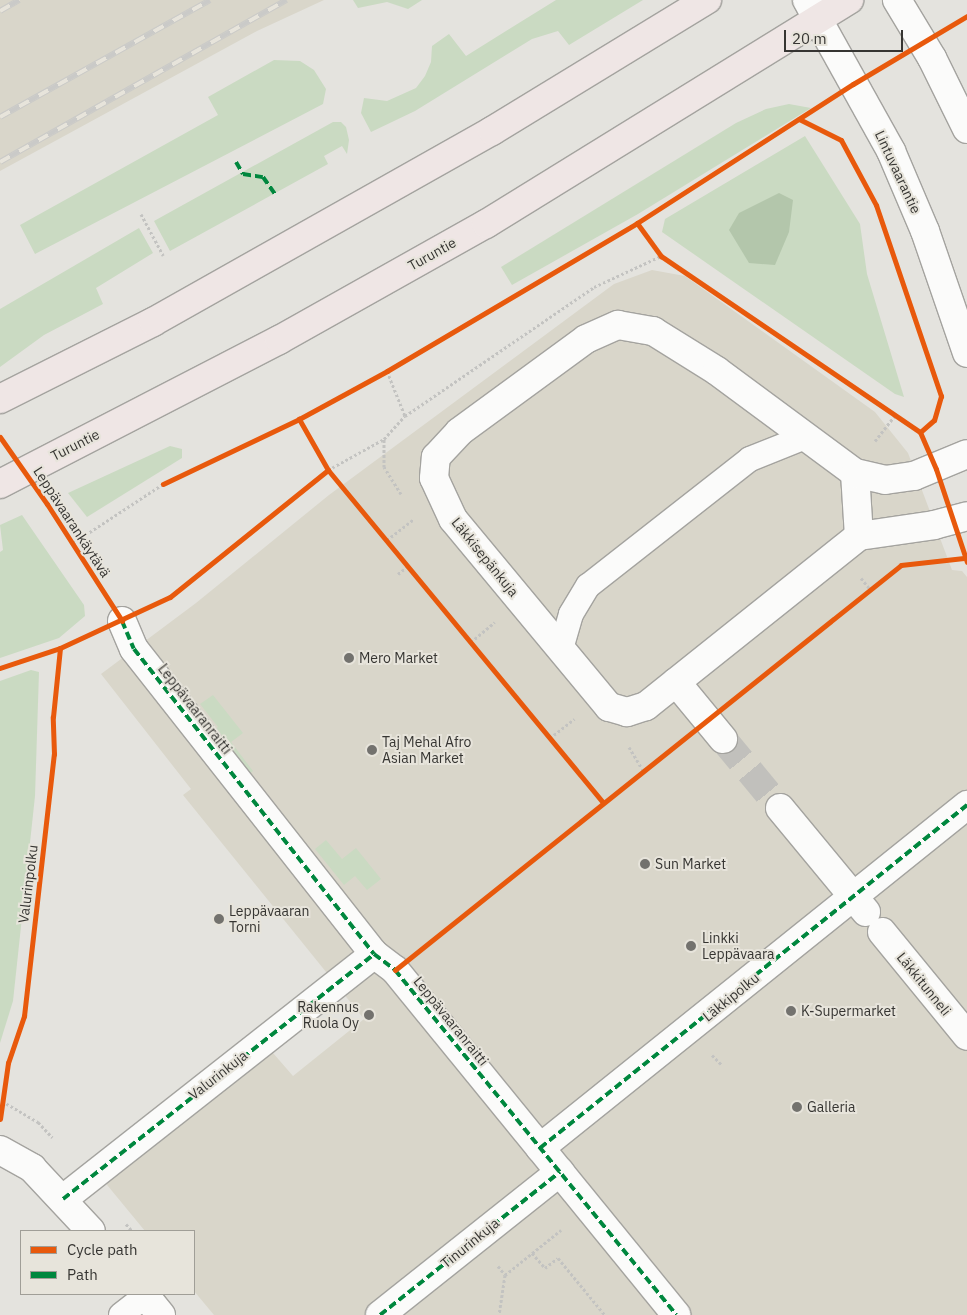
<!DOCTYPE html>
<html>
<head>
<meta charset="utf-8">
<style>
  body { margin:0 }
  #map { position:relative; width:967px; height:1315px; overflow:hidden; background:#e4e3de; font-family:"IBM Plex Sans",sans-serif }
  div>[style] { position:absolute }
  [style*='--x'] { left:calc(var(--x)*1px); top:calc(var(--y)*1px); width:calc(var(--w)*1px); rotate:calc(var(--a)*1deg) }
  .built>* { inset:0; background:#d9d6ca }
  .green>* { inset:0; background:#cadac2 }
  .forest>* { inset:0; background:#b3c6ab }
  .minor-tunnel>* { height:28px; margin-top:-14px; transform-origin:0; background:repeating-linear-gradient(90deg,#c1c0bc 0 28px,transparent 0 42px) }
  .path>* { height:3px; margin-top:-1.5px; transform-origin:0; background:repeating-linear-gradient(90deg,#c3c3c1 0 2.5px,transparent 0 5px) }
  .roads { filter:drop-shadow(1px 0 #a4a39f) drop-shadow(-1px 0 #a4a39f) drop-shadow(0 1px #a4a39f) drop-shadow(0 -1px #a4a39f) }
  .service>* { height:24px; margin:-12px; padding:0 12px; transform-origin:12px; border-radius:12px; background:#fbfbfa }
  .pedestrian>* { height:28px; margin:-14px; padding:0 14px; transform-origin:14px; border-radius:14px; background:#fbfbfa }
  .minor>* { height:28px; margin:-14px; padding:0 14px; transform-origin:14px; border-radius:14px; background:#fbfbfa }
  .tertiary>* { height:28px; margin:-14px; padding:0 14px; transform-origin:14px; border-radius:14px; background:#fbfbfa }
  .secondary>* { height:28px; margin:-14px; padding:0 14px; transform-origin:14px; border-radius:14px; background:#fbfbfa }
  .primary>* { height:28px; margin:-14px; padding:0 14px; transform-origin:14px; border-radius:14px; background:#efe6e5 }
  .rail>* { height:5.5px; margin-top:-2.75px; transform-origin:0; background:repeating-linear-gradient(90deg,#e7e4db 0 11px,#cacac8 0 22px); box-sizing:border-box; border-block:1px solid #cacac8 }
  .quiet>* { height:4px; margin-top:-2px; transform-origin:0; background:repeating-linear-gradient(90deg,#00873e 0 8px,transparent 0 12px) }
  .cycleway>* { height:5px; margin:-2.5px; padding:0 2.5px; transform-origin:2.5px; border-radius:2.5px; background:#e8590c }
  .dots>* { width:14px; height:14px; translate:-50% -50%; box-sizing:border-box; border:2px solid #e7e4db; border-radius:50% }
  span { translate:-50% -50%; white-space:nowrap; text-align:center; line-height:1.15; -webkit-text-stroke:4px #e7e4db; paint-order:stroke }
  .street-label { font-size:14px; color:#363532 }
  .poi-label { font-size:14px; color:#363532 }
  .left { translate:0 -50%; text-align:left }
  .right { translate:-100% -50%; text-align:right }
  .legend { position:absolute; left:20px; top:1230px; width:175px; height:65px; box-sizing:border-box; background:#e7e4db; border:1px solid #a09e97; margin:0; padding:6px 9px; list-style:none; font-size:15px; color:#363532 }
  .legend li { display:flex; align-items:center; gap:10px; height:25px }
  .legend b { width:25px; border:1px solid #a09e97 }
  .scale { position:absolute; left:784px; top:30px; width:119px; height:22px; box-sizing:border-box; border:2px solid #363532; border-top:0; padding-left:6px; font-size:15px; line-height:18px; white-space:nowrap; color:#363532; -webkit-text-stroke:4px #e7e4db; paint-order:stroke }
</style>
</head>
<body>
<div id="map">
  <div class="built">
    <div style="clip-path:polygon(0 0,324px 0,257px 31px,0 171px)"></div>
    <div style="clip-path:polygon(652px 270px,685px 276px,875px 412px,908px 453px,952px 570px,962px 571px,967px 577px,967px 1315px,214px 1315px,194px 1291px,194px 1231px,145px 1231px,103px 1180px,273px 1053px,293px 1076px,364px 1019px,183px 795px,191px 789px,101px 674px,196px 603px,329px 495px,614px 284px)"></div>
  </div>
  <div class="green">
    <div style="clip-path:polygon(353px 0,422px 0,408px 9px,387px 2px,358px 8px)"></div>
    <div style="clip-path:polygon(556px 0,643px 0,569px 45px,558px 31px,532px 39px,415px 111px,371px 132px,361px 113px,364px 98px,387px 101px,416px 88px,425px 76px,431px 62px,432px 46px,449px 34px,466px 56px)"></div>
    <div style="clip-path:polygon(274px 60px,300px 61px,314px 70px,326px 89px,323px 104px,35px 254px,20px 225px,218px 115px,208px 97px)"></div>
    <div style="clip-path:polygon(789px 104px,811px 108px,638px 214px,512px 285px,501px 267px,736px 123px,766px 109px)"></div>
    <div style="clip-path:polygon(333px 122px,341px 122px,346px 127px,349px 140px,347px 154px,342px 146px,324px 156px,328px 164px,170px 251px,154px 221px)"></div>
    <div style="clip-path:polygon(805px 136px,860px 224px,867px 274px,904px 397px,895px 394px,662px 232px,665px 219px)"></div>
    <div style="clip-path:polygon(139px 228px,153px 253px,96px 288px,103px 304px,44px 335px,0 367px,0 309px)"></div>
    <div style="clip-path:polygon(170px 446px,182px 449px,182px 458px,87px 517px,68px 493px)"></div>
    <div style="clip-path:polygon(22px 515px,84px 605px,85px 616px,59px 638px,0 658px,0 552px,3px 550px,0 525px)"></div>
    <div style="clip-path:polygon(31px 670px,39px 672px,35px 796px,13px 1001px,0 1043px,0 681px)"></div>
    <div style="clip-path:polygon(213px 695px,243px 733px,231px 742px,253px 771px,242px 781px,207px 736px,218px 727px,200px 704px)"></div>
    <div style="clip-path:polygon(326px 840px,342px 859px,356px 848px,381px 879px,367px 890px,355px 876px,344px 885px,315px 849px)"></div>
  </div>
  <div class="forest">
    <div style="clip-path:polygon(779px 193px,793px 200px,789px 232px,775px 265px,749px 263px,729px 230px,739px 213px)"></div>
  </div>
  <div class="minor-tunnel">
    <div style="--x:723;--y:739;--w:89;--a:50.4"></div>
  </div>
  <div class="path">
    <div style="--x:141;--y:214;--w:47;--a:61.8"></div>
    <div style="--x:387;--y:371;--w:48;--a:68.2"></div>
    <div style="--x:875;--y:441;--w:33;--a:-52"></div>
    <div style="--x:328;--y:470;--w:64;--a:-29"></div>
    <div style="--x:401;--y:494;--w:32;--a:-122"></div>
    <div style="--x:384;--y:467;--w:28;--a:-90"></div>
    <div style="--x:384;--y:439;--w:31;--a:-48"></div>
    <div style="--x:405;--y:416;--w:229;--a:-34.3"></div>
    <div style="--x:594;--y:287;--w:74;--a:-24.8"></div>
    <div style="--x:387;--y:540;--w:34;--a:-38"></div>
    <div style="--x:73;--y:543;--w:108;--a:-33.2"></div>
    <div style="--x:398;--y:574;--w:13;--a:-39"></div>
    <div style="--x:861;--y:578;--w:14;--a:51"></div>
    <div style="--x:471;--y:642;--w:31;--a:-40"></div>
    <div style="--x:550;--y:738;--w:31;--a:-38"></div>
    <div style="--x:629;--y:747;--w:27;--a:59"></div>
    <div style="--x:712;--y:1055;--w:13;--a:45"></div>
    <div style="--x:2;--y:1101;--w:42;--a:30.3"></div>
    <div style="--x:38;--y:1122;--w:21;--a:47"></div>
    <div style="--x:126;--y:1224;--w:9;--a:49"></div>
    <div style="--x:532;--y:1253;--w:20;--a:49"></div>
    <div style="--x:545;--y:1268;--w:16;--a:-38"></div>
    <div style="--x:558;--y:1258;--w:74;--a:50.5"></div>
    <div style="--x:498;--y:1266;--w:11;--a:52"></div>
    <div style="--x:505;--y:1275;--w:40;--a:98.5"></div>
    <div style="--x:505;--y:1275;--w:72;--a:-38.8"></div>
  </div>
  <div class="roads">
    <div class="service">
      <div style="--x:561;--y:649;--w:36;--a:-74"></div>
      <div style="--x:571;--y:614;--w:33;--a:-59"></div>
      <div style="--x:588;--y:586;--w:206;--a:-38.1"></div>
      <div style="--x:750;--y:459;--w:59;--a:-21.8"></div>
      <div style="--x:121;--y:1315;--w:31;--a:-38"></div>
    </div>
    <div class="pedestrian">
      <div style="--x:122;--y:621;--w:30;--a:67"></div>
      <div style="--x:134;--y:649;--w:388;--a:51.8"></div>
      <div style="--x:374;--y:954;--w:26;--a:37"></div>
      <div style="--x:395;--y:970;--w:445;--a:50.8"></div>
      <div style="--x:540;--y:1148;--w:548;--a:-38.77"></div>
      <div style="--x:63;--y:1199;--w:396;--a:-38.2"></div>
      <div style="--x:380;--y:1315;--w:230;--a:-38.5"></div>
    </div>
    <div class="minor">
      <div style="--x:855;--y:473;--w:63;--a:86.4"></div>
      <div style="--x:859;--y:536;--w:273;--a:141.4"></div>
      <div style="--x:646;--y:706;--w:20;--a:162"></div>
      <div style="--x:627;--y:712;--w:19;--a:-164"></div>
      <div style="--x:609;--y:707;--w:244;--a:-129.7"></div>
      <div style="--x:453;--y:519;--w:45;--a:-114.9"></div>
      <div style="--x:434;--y:478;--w:21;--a:-85"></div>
      <div style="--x:436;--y:457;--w:34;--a:-47"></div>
      <div style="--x:459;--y:432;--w:157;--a:-36.2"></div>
      <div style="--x:586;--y:339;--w:35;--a:-24"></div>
      <div style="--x:618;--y:325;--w:36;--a:10"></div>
      <div style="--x:653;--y:331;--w:75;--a:32"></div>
      <div style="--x:717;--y:371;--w:172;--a:36.5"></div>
      <div style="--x:855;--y:473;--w:31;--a:13"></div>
      <div style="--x:885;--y:480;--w:29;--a:-8"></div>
      <div style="--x:914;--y:476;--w:57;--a:-22.5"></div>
      <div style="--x:859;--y:536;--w:76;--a:-8.3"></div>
      <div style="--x:934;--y:525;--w:34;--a:-15"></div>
      <div style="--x:676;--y:682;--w:74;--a:50.5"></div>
      <div style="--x:780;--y:808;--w:135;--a:50.4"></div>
      <div style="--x:882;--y:932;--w:134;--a:50.7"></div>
    </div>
    <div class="tertiary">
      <div style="--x:0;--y:1150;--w:37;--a:29"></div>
      <div style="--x:32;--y:1168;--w:86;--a:46.9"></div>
      <div style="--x:144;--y:1294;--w:27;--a:51"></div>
    </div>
    <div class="secondary">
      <div style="--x:807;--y:0;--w:173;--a:60.9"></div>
      <div style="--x:891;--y:151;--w:87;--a:67"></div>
      <div style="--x:925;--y:231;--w:129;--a:71"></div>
      <div style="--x:897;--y:0;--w:68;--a:58.9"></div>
      <div style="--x:932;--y:58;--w:79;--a:63.8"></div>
    </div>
    <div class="primary">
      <div style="--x:0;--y:399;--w:171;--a:-26.7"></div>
      <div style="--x:153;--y:322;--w:389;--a:-29.4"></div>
      <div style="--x:492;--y:131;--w:252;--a:-31.4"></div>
      <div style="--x:0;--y:484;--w:314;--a:-27.3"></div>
      <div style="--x:279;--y:340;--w:237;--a:-29.3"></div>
      <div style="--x:486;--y:224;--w:427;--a:-31.7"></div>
    </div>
  </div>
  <div class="rail">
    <div style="--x:0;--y:11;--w:22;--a:-30"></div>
    <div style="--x:0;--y:117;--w:240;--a:-29.1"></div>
    <div style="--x:0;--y:162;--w:329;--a:-29.5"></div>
  </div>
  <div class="quiet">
    <div style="--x:236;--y:162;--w:14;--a:60"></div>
    <div style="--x:243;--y:174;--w:20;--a:9"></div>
    <div style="--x:263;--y:177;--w:21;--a:55"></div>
    <div style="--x:122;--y:621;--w:30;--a:67"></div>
    <div style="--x:134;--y:649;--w:388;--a:51.8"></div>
    <div style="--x:374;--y:954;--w:26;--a:37"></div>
    <div style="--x:395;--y:970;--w:445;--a:50.8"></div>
    <div style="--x:540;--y:1148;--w:548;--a:-38.77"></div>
    <div style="--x:63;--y:1199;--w:396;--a:-38.2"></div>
    <div style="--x:380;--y:1315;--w:230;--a:-38.5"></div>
  </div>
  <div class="cycleway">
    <div style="--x:799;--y:119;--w:47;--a:26.6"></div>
    <div style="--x:841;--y:140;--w:74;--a:61.7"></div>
    <div style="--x:876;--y:205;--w:202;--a:71.2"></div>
    <div style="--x:941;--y:396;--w:25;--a:106"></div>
    <div style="--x:934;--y:420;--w:18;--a:139"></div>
    <div style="--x:637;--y:223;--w:41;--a:54"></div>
    <div style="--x:661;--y:256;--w:313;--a:34.2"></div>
    <div style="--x:920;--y:432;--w:40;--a:66.6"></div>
    <div style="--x:936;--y:469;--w:98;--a:71.6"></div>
    <div style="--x:0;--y:437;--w:82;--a:55"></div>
    <div style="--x:47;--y:504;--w:139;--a:57.3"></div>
    <div style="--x:328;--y:470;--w:431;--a:50.4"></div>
    <div style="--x:163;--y:484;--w:151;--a:-25.5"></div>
    <div style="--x:0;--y:668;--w:63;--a:-18.4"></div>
    <div style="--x:60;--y:648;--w:121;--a:-24.9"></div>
    <div style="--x:170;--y:597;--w:203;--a:-38.8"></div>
    <div style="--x:328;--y:470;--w:59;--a:-119.6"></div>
    <div style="--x:299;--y:419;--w:100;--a:-28.6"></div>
    <div style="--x:387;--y:371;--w:291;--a:-30.6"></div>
    <div style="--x:637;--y:223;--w:257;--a:-32.8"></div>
    <div style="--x:853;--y:84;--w:133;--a:-30.8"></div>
    <div style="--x:395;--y:970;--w:648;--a:-38.67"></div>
    <div style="--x:901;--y:565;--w:63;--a:-6.3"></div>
    <div style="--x:0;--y:1119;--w:57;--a:-81.9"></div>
    <div style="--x:8;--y:1063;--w:50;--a:-71.2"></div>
    <div style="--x:24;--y:1016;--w:264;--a:-83.5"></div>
    <div style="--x:54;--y:754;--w:37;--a:-92"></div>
    <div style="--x:53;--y:717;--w:69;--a:-84.2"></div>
  </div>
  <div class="dots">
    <div style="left:349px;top:658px;background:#73726e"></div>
    <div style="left:372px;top:750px;background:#73726e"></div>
    <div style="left:645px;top:864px;background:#73726e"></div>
    <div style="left:219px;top:919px;background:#73726e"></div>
    <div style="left:691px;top:946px;background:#73726e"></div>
    <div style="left:791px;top:1011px;background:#73726e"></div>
    <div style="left:369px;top:1015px;background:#73726e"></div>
    <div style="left:797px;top:1107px;background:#73726e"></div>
  </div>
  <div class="street-label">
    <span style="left:898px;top:172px;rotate:65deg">Lintuvaarantie</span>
    <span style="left:432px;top:254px;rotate:-29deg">Turuntie</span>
    <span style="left:75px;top:445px;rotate:-27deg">Turuntie</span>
    <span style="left:72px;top:522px;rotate:57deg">Leppävaarankäytävä</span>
    <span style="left:485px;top:557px;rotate:51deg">Läkkisepänkuja</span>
    <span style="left:195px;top:709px;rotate:52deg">Leppävaaranraitti</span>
    <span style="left:28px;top:884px;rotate:-83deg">Valurinpolku</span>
    <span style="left:924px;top:984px;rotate:51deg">Läkkitunneli</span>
    <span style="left:731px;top:997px;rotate:-39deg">Läkkipolku</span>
    <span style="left:451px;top:1021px;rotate:51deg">Leppävaaranraitti</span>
    <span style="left:218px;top:1075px;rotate:-38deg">Valurinkuja</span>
    <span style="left:470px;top:1243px;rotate:-39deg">Tinurinkuja</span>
  </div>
  <div class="poi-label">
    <span class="left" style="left:359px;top:658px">Mero Market</span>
    <span class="left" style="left:382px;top:750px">Taj Mehal Afro<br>Asian Market</span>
    <span class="left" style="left:655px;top:864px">Sun Market</span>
    <span class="left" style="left:229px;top:919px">Leppävaaran<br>Torni</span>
    <span class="left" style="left:702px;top:946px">Linkki<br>Leppävaara</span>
    <span class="right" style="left:359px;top:1015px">Rakennus<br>Ruola Oy</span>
    <span class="left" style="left:801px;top:1011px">K-Supermarket</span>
    <span class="left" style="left:807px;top:1107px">Galleria</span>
  </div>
  <ul class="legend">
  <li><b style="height:6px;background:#e8590c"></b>Cycle path</li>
  <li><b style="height:6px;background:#00873e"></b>Path</li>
  </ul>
  <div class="scale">20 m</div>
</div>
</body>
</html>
